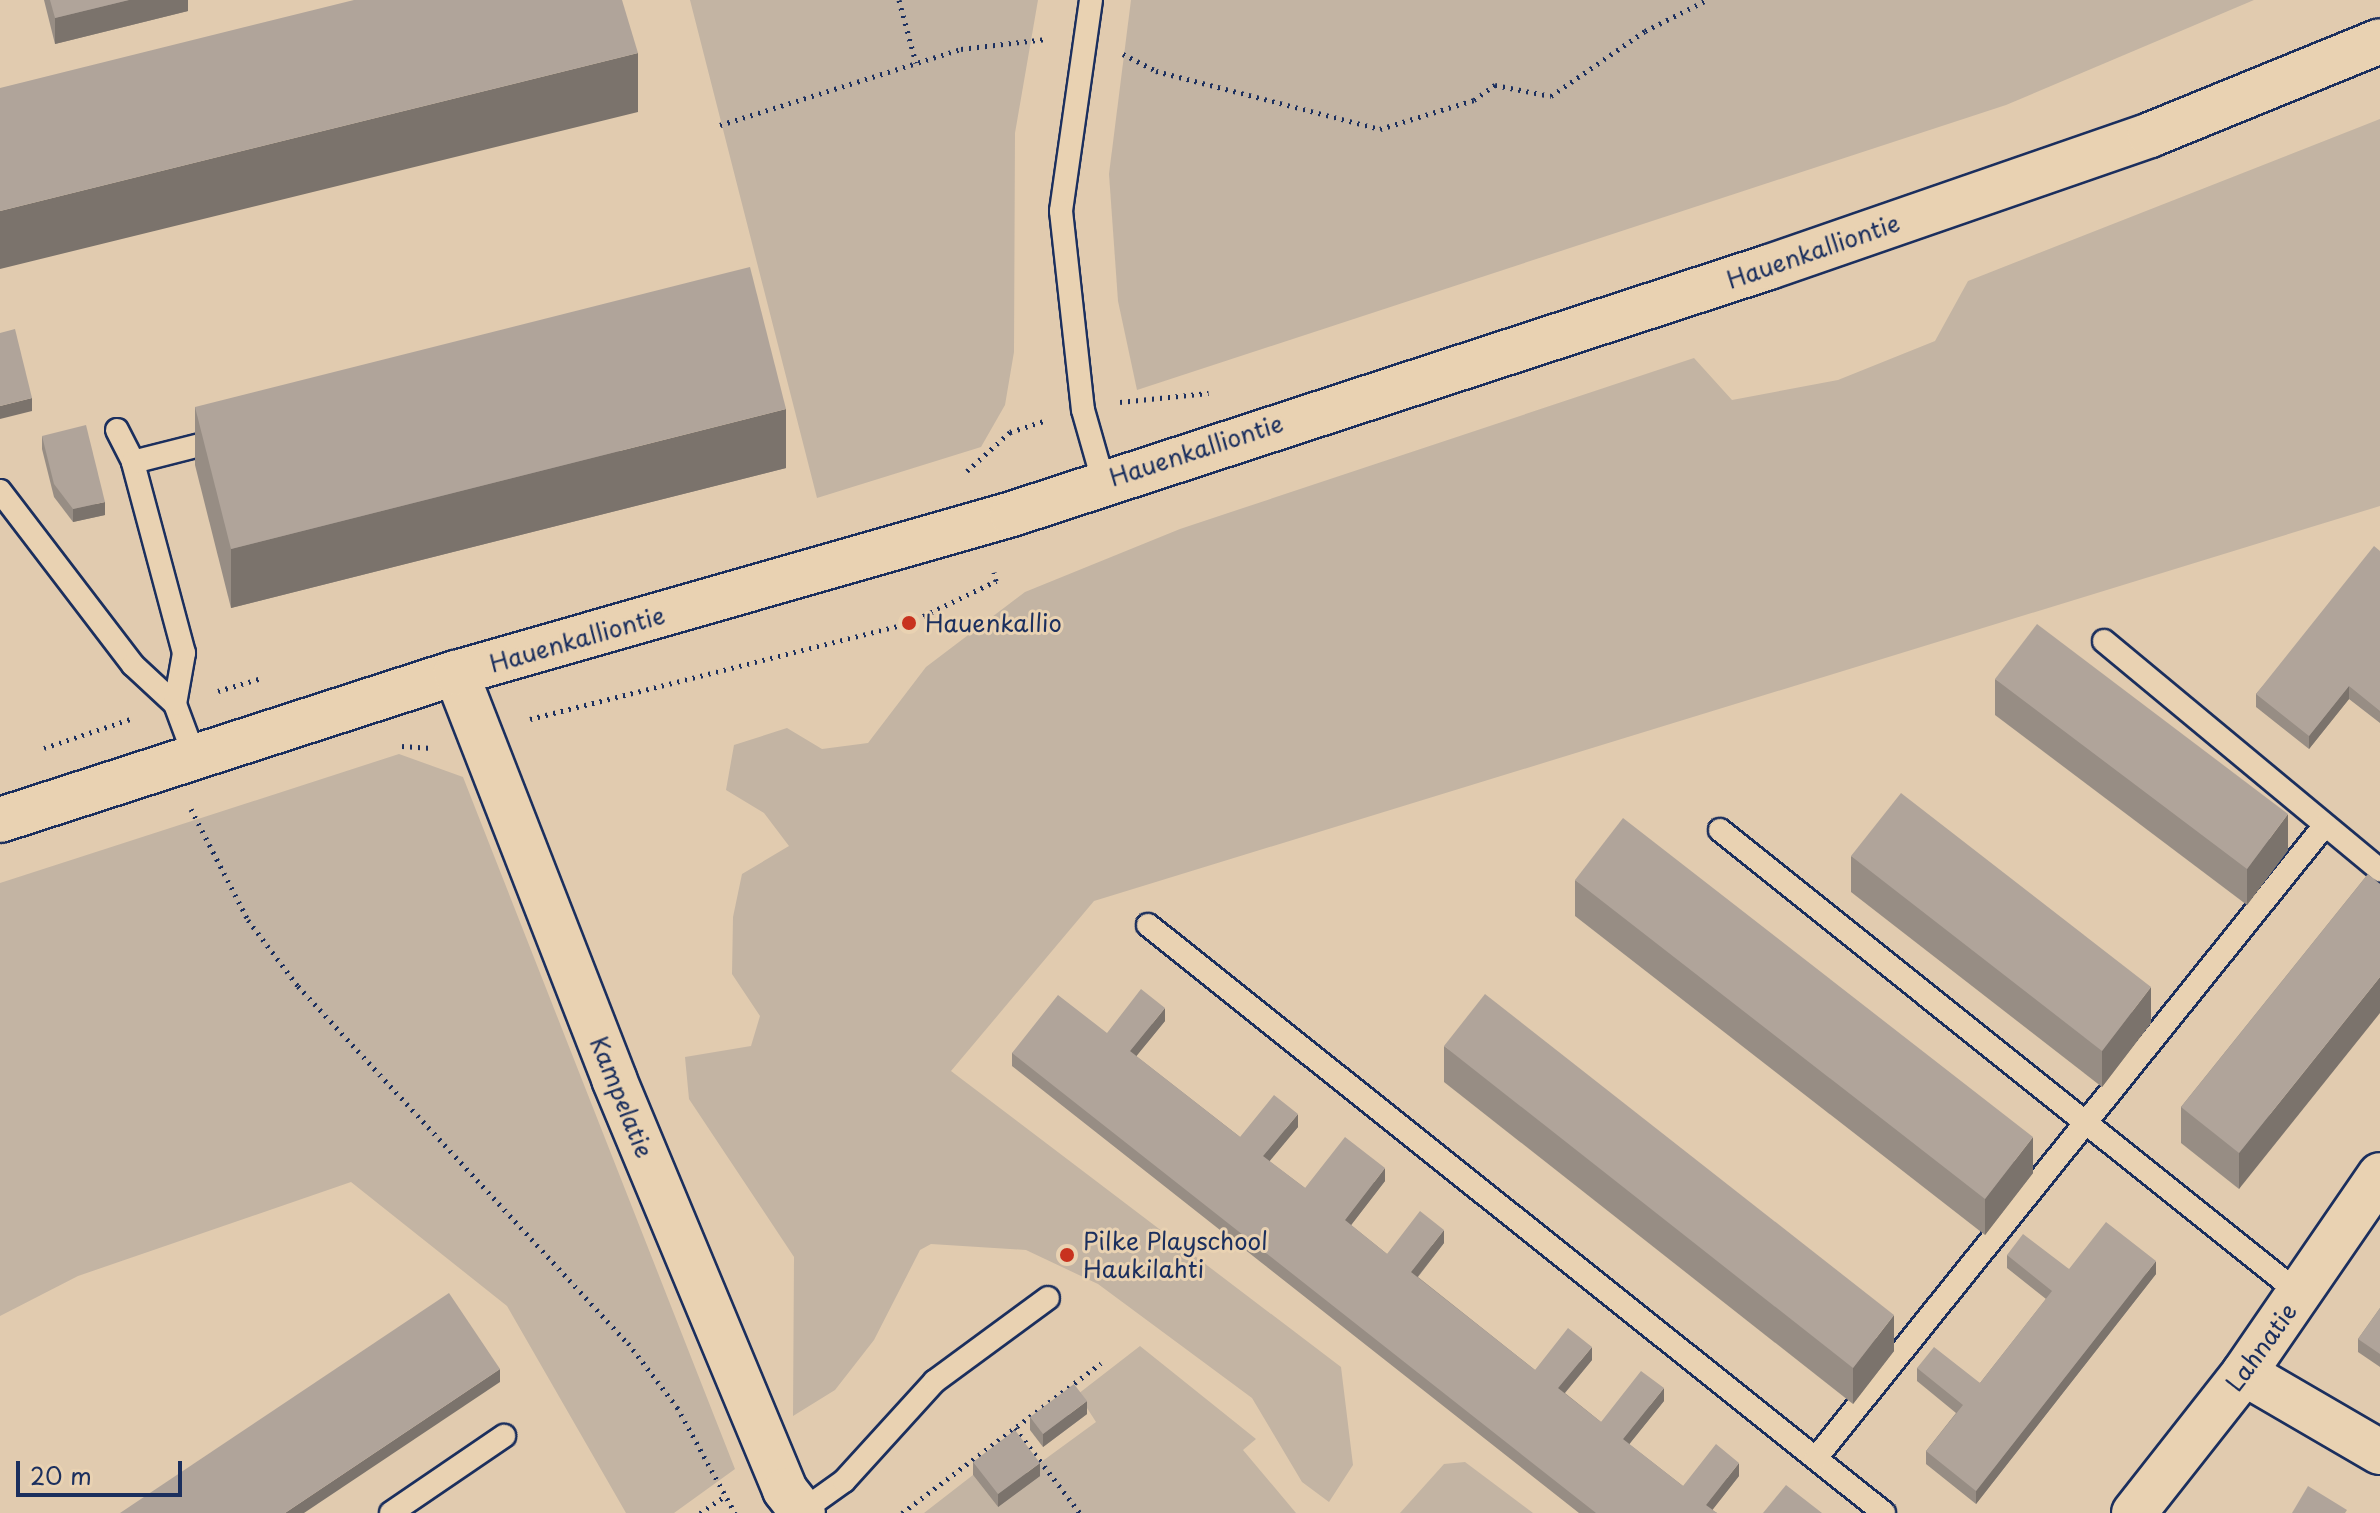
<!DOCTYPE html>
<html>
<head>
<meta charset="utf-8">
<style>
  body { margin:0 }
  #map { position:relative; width:2380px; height:1513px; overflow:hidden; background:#e1cbaf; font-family:"Playpen Sans",sans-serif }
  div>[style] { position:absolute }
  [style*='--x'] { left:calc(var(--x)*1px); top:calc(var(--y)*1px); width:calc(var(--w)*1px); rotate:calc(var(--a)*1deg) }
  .green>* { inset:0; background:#c3b4a3 }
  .path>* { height:5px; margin-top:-2.5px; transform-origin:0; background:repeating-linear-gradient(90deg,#1b2f5e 0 2px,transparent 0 8px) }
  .roads { filter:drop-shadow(2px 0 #1b2f5e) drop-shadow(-2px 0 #1b2f5e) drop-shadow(0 2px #1b2f5e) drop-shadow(0 -2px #1b2f5e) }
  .lane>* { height:22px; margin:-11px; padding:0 11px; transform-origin:11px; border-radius:11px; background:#e9d2b2 }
  .street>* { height:44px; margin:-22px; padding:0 22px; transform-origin:22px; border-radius:22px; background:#e9d2b2 }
  .secondary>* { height:44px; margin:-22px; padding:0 22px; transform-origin:22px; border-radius:22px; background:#e9d2b2 }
  .wall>* { inset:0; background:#978d84 }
  .shaded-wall>* { inset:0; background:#7b736c }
  .building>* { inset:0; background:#b0a49a }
  .dots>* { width:22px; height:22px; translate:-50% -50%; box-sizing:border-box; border:4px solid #e9d2b2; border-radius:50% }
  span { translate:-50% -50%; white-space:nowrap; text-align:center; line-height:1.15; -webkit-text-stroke:6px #e9d2b2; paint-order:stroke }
  .street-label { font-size:24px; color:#1b2f5e }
  .poi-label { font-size:24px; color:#1b2f5e }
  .left { translate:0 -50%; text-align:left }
  .scale { position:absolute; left:16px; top:1461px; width:166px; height:36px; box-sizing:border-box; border:4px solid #1b2f5e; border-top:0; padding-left:10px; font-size:24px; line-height:28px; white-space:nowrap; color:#1b2f5e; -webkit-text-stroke:6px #e9d2b2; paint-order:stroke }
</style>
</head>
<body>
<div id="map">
  <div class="green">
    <div style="clip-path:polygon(690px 0,1038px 0,1015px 133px,1014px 352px,1005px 405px,981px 447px,817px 498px)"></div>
    <div style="clip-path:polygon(1131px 0,2254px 0,2006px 105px,1137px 390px,1118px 301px,1109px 174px)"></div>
    <div style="clip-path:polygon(2380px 119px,2380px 506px,1094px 901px,951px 1071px,1341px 1367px,1353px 1465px,1329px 1502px,1302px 1482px,1252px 1398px,1098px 1284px,1026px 1250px,931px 1244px,920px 1250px,874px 1340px,835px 1390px,793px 1416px,794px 1257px,689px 1099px,685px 1057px,751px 1046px,760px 1016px,732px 974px,733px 917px,742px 874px,789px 846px,764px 813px,726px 790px,734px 745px,787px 728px,822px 749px,868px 743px,926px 667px,1025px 592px,1180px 529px,1694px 358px,1732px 400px,1838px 380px,1935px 341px,1968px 281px)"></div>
    <div style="clip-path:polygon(399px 754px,463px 777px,735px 1469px,674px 1513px,626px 1513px,507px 1306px,351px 1182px,78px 1276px,0 1316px,0 883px)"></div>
    <div style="clip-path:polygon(1140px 1346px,1256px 1439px,1243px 1450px,1296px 1513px,924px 1513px,973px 1475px,998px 1507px,1033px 1468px,1096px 1422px,1078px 1394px)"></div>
    <div style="clip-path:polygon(1465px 1462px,1533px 1513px,1400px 1513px,1444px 1464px)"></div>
  </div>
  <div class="path">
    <div style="--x:899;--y:0;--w:65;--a:74.9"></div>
    <div style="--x:1123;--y:54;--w:37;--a:27"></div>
    <div style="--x:1156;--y:71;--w:231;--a:14.5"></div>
    <div style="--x:1380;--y:129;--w:98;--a:-17.1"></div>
    <div style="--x:1474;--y:100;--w:26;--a:-36"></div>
    <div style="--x:1495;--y:85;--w:57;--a:11.1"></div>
    <div style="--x:1551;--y:96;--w:114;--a:-34.7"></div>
    <div style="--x:1645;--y:31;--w:69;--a:-26.6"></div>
    <div style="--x:720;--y:125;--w:253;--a:-17.5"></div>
    <div style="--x:961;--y:49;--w:86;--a:-6.7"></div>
    <div style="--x:1120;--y:402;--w:89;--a:-5.8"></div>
    <div style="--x:967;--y:471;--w:58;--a:-42.2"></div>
    <div style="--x:1010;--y:432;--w:36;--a:-18"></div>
    <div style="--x:218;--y:691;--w:46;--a:-16.5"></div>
    <div style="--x:530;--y:719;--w:391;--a:-14.2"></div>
    <div style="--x:909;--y:623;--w:97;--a:-25.8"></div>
    <div style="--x:996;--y:581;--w:9;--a:-103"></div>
    <div style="--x:402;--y:746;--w:30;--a:4"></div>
    <div style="--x:44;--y:748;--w:94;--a:-18.6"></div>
    <div style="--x:191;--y:809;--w:125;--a:62.8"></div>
    <div style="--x:248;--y:920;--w:83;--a:52.9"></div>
    <div style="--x:298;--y:986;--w:486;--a:47.3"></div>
    <div style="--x:628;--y:1343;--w:81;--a:52.6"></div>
    <div style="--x:677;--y:1407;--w:121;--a:61.3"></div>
    <div style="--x:1015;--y:1428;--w:107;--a:52.6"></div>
    <div style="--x:700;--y:1513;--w:30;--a:-34"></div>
    <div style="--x:902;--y:1513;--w:249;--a:-37"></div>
  </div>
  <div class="roads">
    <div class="lane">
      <div style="--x:1091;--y:0;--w:213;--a:98.1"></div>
      <div style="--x:1061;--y:211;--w:200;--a:83.7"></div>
      <div style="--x:1083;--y:410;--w:73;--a:74.1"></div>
      <div style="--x:117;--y:430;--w:36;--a:63"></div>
      <div style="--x:0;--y:491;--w:219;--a:52.6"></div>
      <div style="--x:133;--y:665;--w:57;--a:42.9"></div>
      <div style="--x:175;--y:704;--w:54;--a:69.6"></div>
      <div style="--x:2104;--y:641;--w:359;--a:39.7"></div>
      <div style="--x:175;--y:704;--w:52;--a:-80"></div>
      <div style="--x:184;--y:653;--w:198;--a:-105"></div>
      <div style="--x:133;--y:462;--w:94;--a:-14.2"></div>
      <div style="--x:1720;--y:830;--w:743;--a:38.66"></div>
      <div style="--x:1148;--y:925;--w:942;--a:38.62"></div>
      <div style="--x:1816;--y:1458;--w:812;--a:-51.2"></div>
      <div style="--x:802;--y:1511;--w:52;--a:-35.5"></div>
      <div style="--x:844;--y:1481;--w:135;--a:-47.7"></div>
      <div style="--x:935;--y:1381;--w:140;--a:-36.3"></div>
      <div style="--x:391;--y:1513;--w:137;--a:-34.3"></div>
    </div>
    <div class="street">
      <div style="--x:456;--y:673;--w:436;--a:68.7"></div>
      <div style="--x:614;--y:1079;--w:445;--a:67.4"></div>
      <div style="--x:785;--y:1490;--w:29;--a:52"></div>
      <div style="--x:2244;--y:1373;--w:157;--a:30.2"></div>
      <div style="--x:2134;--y:1513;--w:178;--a:-51.8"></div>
      <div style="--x:2244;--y:1373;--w:240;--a:-55.5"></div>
    </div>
    <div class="secondary">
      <div style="--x:0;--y:820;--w:479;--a:-17.9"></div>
      <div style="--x:456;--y:673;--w:578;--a:-15.96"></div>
      <div style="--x:1012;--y:514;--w:796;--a:-18.07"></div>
      <div style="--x:1769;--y:267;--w:403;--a:-19.1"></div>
      <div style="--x:2150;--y:135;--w:248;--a:-22.2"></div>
    </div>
  </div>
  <div class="wall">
    <div style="clip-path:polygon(44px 0,188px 0,188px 11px,55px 44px)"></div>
    <div style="clip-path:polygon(195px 407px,786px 468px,231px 608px,195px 465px)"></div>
    <div style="clip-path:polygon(42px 436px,105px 515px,73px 522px,54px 497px,42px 449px)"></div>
    <div style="clip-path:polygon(2380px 551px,2380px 723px,2349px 699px,2309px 749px,2256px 707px,2256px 694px)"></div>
    <div style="clip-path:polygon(1995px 679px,2288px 850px,2247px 905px,1995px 715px)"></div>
    <div style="clip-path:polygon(1851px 856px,2151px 1023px,2102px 1087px,1851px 892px)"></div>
    <div style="clip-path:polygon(2368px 874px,2239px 1189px,2181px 1143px,2181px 1107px)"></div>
    <div style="clip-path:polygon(1575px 880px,2033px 1173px,1985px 1235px,1575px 916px)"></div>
    <div style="clip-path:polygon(1165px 1021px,1136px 1056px,1240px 1137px,1298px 1127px,1269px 1161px,1305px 1188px,1385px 1181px,1351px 1225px,1387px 1254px,1444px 1243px,1418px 1277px,1535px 1370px,1592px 1360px,1565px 1393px,1601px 1422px,1664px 1401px,1629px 1444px,1683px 1486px,1739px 1476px,1712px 1510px,1717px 1513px,1579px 1513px,1012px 1066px,1012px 1053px)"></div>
    <div style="clip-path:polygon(1444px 1046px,1894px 1351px,1853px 1404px,1444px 1082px)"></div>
    <div style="clip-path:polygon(2007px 1255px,2069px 1269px,2156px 1274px,1976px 1504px,1926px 1464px,1926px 1451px,1956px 1413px,1917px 1381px,1917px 1368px,1980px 1383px,2046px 1299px,2007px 1268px)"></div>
    <div style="clip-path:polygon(2380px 1308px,2380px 1367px,2358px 1352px,2358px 1339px)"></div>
    <div style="clip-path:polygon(1087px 1414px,1043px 1447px,1030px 1430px,1030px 1417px)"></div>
    <div style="clip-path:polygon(973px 1462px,1040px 1476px,998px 1507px,973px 1475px)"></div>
  </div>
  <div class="shaded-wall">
    <div style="clip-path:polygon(129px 0,188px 0,188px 11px,55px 44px,55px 18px)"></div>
    <div style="clip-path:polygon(638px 53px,638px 112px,0 269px,0 211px)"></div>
    <div style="clip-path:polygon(32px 398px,32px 411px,0 419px,0 406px)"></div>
    <div style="clip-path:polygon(786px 409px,786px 468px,231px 608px,231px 549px)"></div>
    <div style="clip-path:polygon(105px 502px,105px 515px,73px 522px,73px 509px)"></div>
    <div style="clip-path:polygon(2349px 686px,2349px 699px,2309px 749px,2309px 736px)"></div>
    <div style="clip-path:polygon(2288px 814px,2288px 850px,2247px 905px,2247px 869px)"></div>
    <div style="clip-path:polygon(2380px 977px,2380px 1013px,2239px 1189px,2239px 1153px)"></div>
    <div style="clip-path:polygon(2151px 987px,2151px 1023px,2102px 1087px,2102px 1051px)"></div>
    <div style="clip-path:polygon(1165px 1008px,1165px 1021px,1130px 1064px,1130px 1051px)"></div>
    <div style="clip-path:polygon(1298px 1114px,1298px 1127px,1263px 1169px,1263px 1156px)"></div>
    <div style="clip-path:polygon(2033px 1137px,2033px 1173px,1985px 1235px,1985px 1199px)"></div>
    <div style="clip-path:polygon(1385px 1168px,1385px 1181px,1345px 1233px,1345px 1220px)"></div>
    <div style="clip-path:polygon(1444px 1230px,1444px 1243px,1411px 1285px,1411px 1272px)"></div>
    <div style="clip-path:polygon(2156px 1261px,2156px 1274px,1976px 1504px,1976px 1491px)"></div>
    <div style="clip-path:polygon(1894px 1315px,1894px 1351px,1853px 1404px,1853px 1368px)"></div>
    <div style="clip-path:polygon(1592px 1347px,1592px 1360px,1558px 1401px,1558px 1388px)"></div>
    <div style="clip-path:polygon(500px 1369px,500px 1382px,304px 1513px,285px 1513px)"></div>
    <div style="clip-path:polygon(1664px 1388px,1664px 1401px,1623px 1452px,1623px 1439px)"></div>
    <div style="clip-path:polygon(1087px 1401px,1087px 1414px,1043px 1447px,1043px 1434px)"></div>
    <div style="clip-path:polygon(1040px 1463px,1040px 1476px,998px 1507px,998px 1494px)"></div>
    <div style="clip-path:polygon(1739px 1463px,1739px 1476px,1710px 1513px,1706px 1505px)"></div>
  </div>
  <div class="building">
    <div style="clip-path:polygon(50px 0,129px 0,55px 18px)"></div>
    <div style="clip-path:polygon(354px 0,622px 0,638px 53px,0 211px,0 88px)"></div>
    <div style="clip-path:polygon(750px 267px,786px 409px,231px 549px,195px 407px)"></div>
    <div style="clip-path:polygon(15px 329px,32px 398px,0 406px,0 333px)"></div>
    <div style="clip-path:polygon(86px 425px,105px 502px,73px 509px,54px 484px,42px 436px)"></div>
    <div style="clip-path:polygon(2374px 546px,2380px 551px,2380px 711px,2349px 686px,2309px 736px,2256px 694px)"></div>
    <div style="clip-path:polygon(2037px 624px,2288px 814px,2247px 869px,1995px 679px)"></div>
    <div style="clip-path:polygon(1901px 793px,2151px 987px,2102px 1051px,1851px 856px)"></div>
    <div style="clip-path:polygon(1623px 818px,2033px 1137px,1985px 1199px,1575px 880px)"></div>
    <div style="clip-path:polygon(2368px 874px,2380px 884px,2380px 977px,2239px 1153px,2181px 1107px)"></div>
    <div style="clip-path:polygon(1141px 989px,1165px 1008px,1130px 1051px,1240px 1137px,1274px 1095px,1298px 1114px,1263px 1156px,1305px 1188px,1345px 1137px,1385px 1168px,1345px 1220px,1387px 1254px,1420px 1211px,1444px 1230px,1411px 1272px,1535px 1370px,1568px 1328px,1592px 1347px,1558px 1388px,1601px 1422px,1641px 1371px,1664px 1388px,1623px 1439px,1683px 1486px,1716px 1444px,1739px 1463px,1706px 1505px,1717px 1513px,1596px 1513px,1012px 1053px,1058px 995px,1107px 1033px)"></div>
    <div style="clip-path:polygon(1485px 994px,1894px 1315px,1853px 1368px,1444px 1046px)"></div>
    <div style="clip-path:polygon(2106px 1222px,2156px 1261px,1976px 1491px,1926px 1451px,1963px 1405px,1917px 1368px,1934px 1347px,1980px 1383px,2052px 1291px,2007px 1255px,2023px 1234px,2069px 1269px)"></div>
    <div style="clip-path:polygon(449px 1293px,500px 1369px,285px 1513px,120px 1513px)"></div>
    <div style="clip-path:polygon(2380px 1308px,2380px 1354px,2358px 1339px)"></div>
    <div style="clip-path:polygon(1074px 1384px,1087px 1401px,1043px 1434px,1030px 1417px)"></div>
    <div style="clip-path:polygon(1015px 1430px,1040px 1463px,998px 1494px,973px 1462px)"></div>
    <div style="clip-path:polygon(1786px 1485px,1822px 1513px,1763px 1513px)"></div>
    <div style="clip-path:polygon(2308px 1486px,2347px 1510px,2345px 1513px,2292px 1513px)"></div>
  </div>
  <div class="dots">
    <div style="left:909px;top:623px;background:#c8321e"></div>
    <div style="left:1067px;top:1255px;background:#c8321e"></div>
  </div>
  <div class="street-label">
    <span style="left:1813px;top:251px;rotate:-19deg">Hauenkalliontie</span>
    <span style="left:1196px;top:450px;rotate:-18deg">Hauenkalliontie</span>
    <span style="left:577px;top:639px;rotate:-16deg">Hauenkalliontie</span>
    <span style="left:622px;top:1097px;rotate:68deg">Kampelatie</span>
    <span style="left:2261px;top:1347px;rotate:-54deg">Lahnatie</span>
  </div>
  <div class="poi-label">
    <span class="left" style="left:925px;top:623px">Hauenkallio</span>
    <span class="left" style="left:1083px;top:1255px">Pilke Playschool<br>Haukilahti</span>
  </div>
  <div class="scale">20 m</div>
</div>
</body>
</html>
